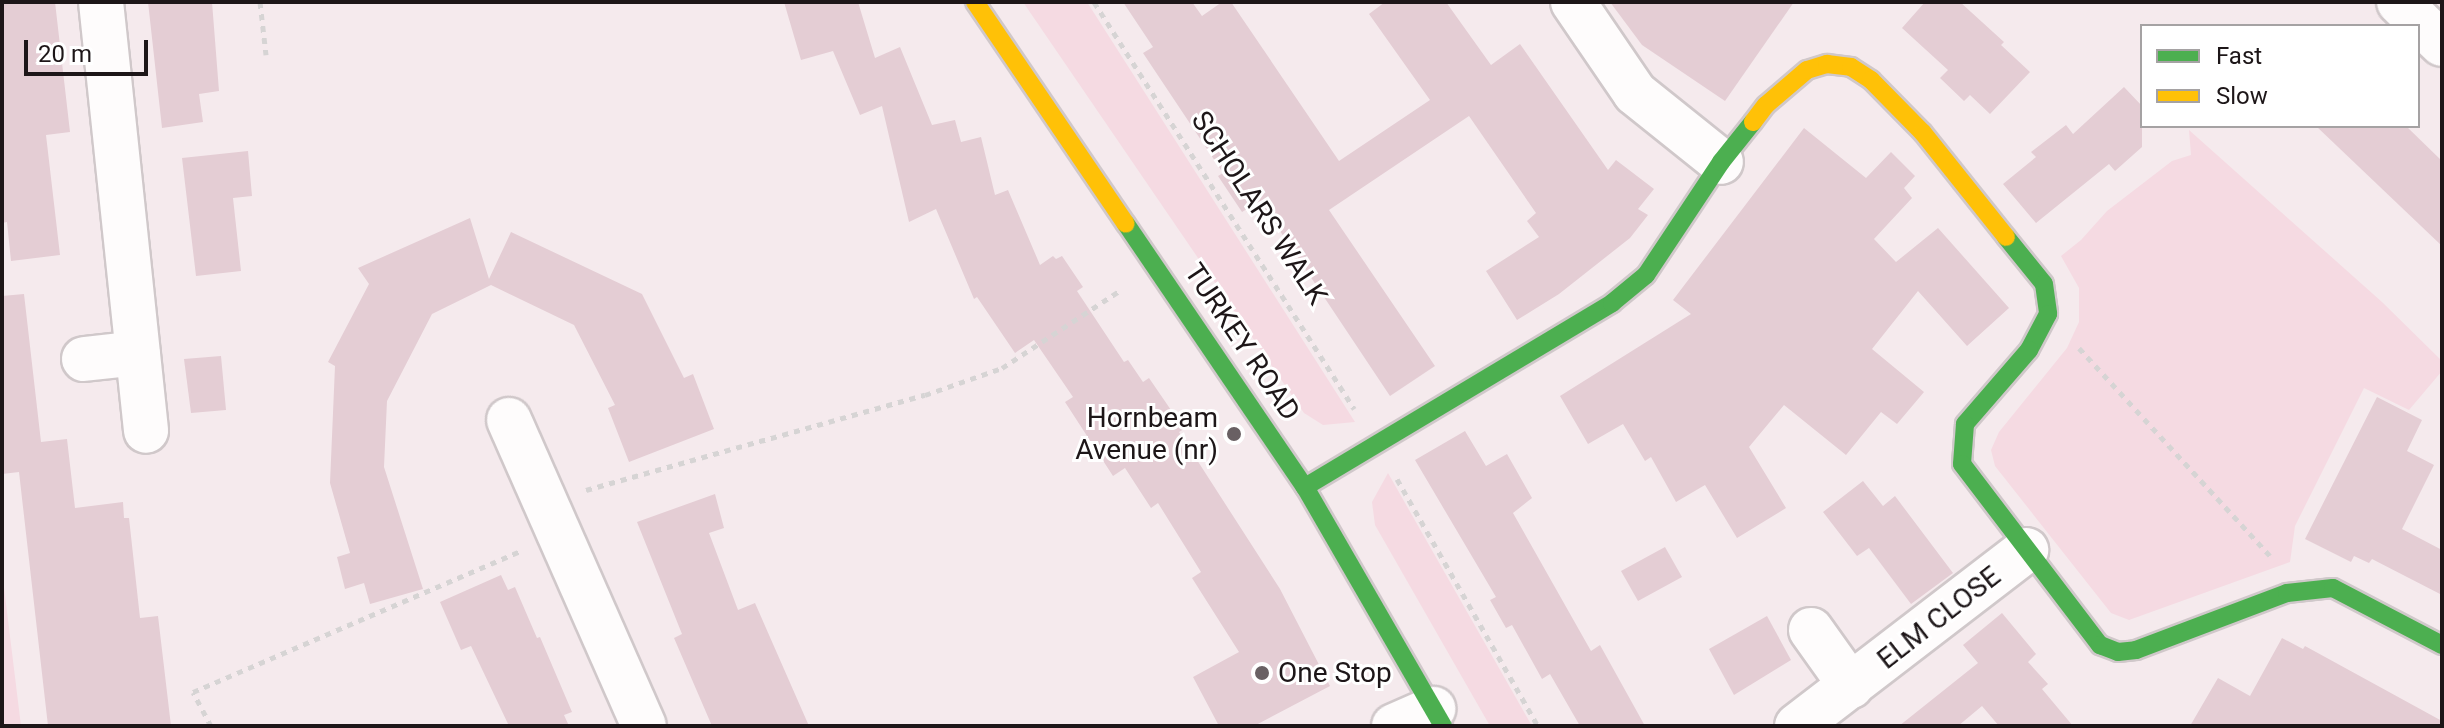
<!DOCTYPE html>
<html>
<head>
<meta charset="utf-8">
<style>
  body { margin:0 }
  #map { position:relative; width:2444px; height:728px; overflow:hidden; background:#f5eaed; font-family:Roboto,sans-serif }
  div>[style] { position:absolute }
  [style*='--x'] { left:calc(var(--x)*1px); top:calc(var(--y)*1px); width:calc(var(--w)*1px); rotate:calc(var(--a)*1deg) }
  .green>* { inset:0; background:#f5dae2 }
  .building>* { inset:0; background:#e4cdd4 }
  .path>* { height:5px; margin-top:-2.5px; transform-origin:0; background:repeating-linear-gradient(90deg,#d6d4d4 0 6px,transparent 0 12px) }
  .roads { filter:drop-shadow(2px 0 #d0c8ca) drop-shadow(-2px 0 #d0c8ca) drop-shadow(0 2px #d0c8ca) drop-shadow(0 -2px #d0c8ca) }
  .street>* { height:44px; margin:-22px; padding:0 22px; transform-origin:22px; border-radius:22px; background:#fefcfc }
  .fast>* { height:18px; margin:-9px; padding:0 9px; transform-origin:9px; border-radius:9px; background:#4caf50 }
  .slow>* { height:18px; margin:-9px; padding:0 9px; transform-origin:9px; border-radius:9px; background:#ffc107 }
  .dots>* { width:22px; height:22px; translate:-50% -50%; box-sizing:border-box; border:4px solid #fff; border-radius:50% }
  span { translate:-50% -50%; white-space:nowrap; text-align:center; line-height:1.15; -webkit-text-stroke:6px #fff; paint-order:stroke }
  .street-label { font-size:28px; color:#1d1618 }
  .poi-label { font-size:28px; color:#1d1618 }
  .right { translate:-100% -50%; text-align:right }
  .left { translate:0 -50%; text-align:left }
  .frame { position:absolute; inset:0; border:4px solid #1d1618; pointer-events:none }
  .legend { position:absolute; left:2140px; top:24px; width:280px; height:104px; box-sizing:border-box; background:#fff; border:2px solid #a5a2a3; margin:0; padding:10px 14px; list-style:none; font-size:24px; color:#1d1618 }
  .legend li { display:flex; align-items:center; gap:16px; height:40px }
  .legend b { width:40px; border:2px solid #a5a2a3 }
  .scale { position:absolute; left:24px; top:40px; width:124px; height:36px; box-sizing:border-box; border:4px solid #1d1618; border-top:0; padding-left:10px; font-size:24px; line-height:28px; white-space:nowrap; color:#1d1618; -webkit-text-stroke:6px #fff; paint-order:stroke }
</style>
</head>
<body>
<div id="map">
  <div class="green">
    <div style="clip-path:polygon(1023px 2px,1087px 2px,1355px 422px,1323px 425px,1304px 413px)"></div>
    <div style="clip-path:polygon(2189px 130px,2382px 302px,2442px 361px,2442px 371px,2409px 410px,2364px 388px,2295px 526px,2290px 562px,2129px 620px,2111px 613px,1995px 466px,1991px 450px,1999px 432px,2067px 348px,2079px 322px,2079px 288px,2061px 256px,2081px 240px,2107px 211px,2172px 161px,2191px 155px)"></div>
    <div style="clip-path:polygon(1388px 473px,1532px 726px,1490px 726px,1375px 525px,1372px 502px)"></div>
    <div style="clip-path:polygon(2px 571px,21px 726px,3px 726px,2px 722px)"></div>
  </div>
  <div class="building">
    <div style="clip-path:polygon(2px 2px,55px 2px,70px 132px,46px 135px,60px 255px,11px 261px,7px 222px,2px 223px)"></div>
    <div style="clip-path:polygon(148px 2px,212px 2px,219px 91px,199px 94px,203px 122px,162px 128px)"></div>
    <div style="clip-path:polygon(784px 2px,858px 2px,875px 58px,900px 47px,932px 125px,955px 120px,961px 142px,981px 137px,995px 195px,1008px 190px,1040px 265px,1053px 256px,1056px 259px,1062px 256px,1083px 287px,1077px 291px,1124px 362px,1128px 360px,1143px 382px,1149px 378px,1184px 429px,1179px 432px,1280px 589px,1330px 686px,1254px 726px,1219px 726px,1193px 677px,1239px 652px,1192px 578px,1201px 572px,1158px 503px,1151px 508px,1125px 468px,1113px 476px,1065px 402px,1073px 397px,1034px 340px,1015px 353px,977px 297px,974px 299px,936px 209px,909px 222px,882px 106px,860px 115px,833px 51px,801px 60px)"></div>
    <div style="clip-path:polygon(1123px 2px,1192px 2px,1202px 16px,1222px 2px,1231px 2px,1339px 161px,1430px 100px,1369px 14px,1385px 2px,1446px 2px,1491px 65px,1520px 44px,1608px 170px,1616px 160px,1654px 189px,1638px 209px,1648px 215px,1630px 238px,1559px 294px,1517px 320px,1486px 271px,1539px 237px,1527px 221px,1536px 213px,1469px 116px,1329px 210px,1435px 366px,1390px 396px,1260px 201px,1242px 212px,1218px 176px,1223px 173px,1143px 53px,1153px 47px)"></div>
    <div style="clip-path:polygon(1610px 2px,1794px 2px,1725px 101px,1642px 45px)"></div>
    <div style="clip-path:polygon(1925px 2px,1960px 2px,2004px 42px,2001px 45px,2030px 72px,1990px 114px,1970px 95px,1964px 101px,1940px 78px,1948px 70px,1902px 28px)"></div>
    <div style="clip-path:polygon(2124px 87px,2142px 106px,2142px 147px,2115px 171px,2109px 164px,2036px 223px,2003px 184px,2036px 157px,2031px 152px,2066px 125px,2073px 134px)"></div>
    <div style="clip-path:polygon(2316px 126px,2406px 126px,2442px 161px,2442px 246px)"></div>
    <div style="clip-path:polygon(1804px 128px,1866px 178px,1891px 152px,1915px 176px,1904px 188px,1912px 198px,1874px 239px,1896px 262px,1938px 228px,2009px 308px,1967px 346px,1918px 291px,1872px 349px,1924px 392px,1897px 424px,1881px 412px,1846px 455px,1784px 405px,1749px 447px,1786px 508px,1737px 538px,1705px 485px,1676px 502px,1651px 457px,1645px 461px,1623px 424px,1588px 444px,1560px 396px,1691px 314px,1673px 300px)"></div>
    <div style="clip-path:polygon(248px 151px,252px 196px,233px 198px,241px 271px,196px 276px,182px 158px)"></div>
    <div style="clip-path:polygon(470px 218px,489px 279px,511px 232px,642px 294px,684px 378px,693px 374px,714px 429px,629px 462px,608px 408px,615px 405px,574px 325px,491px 285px,432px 314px,387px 401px,384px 467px,423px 589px,370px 604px,364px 583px,345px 589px,337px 557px,350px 553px,330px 483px,335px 366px,328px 362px,369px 284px,358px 268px)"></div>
    <div style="clip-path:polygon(24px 294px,41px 442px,67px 439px,75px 508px,123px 502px,124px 518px,129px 518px,140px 618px,158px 616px,171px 726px,48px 726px,19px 472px,2px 474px,2px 296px)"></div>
    <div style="clip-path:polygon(221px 356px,226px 410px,191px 413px,184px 359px)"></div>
    <div style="clip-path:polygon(2377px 397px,2422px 420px,2407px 451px,2434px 465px,2402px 529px,2442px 550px,2442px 595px,2372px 559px,2369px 563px,2354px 556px,2351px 562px,2305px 539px)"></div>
    <div style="clip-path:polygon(1465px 431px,1486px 466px,1507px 454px,1532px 498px,1513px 513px,1591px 651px,1600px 645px,1645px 726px,1580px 726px,1550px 674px,1542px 679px,1512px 625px,1506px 628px,1490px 600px,1496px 597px,1415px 460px)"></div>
    <div style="clip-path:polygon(1863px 481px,1883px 506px,1895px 496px,1953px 573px,1911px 604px,1869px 548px,1857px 556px,1823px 512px)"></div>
    <div style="clip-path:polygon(715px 494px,724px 528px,709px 533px,738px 610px,755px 603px,809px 726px,712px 726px,674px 638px,682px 634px,637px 522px)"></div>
    <div style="clip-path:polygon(1665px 547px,1682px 577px,1638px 601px,1621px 571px)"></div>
    <div style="clip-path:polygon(501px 575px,508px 590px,515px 587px,537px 638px,540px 637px,572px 712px,564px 715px,569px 726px,509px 726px,471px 646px,461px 650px,440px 602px)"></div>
    <div style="clip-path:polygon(2002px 613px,2036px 654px,2028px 662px,2048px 684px,2042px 689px,2073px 726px,1999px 726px,1982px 706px,1958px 726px,1899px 726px,1978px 663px,1963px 645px)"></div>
    <div style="clip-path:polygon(1767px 616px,1791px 660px,1734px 695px,1709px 649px)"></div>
    <div style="clip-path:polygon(2282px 638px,2303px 649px,2305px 646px,2442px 721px,2442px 726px,2190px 726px,2218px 678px,2250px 696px)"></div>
  </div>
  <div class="path">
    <div style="--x:260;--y:2;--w:53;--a:83.5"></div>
    <div style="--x:1094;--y:2;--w:483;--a:57.4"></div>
    <div style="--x:2079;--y:348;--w:282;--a:47.4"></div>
    <div style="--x:1397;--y:479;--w:284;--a:60.3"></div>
    <div style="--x:586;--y:490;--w:352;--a:-15.7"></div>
    <div style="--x:925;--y:395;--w:82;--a:-19.3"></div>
    <div style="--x:1002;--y:368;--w:140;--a:-33.3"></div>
    <div style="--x:211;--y:726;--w:38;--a:-118"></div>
    <div style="--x:193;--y:692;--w:356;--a:-23.3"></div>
  </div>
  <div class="roads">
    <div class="street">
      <div style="--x:101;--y:2;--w:431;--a:84"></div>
      <div style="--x:1573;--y:2;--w:110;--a:55.7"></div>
      <div style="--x:1635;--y:93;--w:110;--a:38.7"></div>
      <div style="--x:2399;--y:2;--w:60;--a:44.3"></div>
      <div style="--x:84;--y:359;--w:54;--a:-6.3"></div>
      <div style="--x:509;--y:420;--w:334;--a:66.2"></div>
      <div style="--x:1811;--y:630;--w:69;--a:54.5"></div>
      <div style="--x:1394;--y:726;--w:43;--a:-23.6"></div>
      <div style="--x:1797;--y:726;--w:289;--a:-37.5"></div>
    </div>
    <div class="fast">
      <div style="--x:1126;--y:224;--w:318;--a:55.8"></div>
      <div style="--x:1305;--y:487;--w:276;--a:60"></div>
      <div style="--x:2006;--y:237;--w:60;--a:51"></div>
      <div style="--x:2044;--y:284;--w:30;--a:82"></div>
      <div style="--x:2048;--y:314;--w:41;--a:117.8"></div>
      <div style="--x:2029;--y:350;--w:98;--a:130.9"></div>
      <div style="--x:1965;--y:424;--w:40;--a:94.3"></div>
      <div style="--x:1962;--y:464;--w:228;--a:52.7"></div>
      <div style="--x:2100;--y:645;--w:19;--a:21"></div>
      <div style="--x:2118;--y:652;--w:18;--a:-6"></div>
      <div style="--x:2136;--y:650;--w:161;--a:-20.7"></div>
      <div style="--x:2287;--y:593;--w:46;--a:-6.2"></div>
      <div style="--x:2333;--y:588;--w:123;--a:27.6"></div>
      <div style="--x:1305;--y:487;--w:358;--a:-30.9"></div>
      <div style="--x:1612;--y:303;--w:44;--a:-39.5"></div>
      <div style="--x:1646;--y:275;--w:136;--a:-56.4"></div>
      <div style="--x:1721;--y:162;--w:51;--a:-51.3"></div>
    </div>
    <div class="slow">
      <div style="--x:975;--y:2;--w:268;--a:55.8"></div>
      <div style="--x:1753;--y:122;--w:21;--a:-53"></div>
      <div style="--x:1766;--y:105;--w:54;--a:-40.5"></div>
      <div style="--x:1807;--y:70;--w:21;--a:-17"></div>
      <div style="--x:1827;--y:64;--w:24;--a:7"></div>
      <div style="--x:1851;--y:67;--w:24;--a:33"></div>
      <div style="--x:1871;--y:80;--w:74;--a:45.5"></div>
      <div style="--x:1923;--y:133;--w:133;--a:51.4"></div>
    </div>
  </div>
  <div class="dots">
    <div style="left:1234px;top:434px;background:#696063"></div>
    <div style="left:1262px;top:673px;background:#696063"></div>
  </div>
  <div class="street-label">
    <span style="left:1259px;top:208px;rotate:57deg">SCHOLARS WALK</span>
    <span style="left:1242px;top:342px;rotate:56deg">TURKEY ROAD</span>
    <span style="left:1939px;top:618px;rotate:-38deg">ELM CLOSE</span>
  </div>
  <div class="poi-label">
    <span class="right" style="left:1218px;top:434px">Hornbeam<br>Avenue (nr)</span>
    <span class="left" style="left:1278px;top:673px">One Stop</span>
  </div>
  <div class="frame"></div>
  <ul class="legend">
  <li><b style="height:10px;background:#4caf50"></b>Fast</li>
  <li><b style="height:10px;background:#ffc107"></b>Slow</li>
  </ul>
  <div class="scale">20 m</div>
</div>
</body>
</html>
